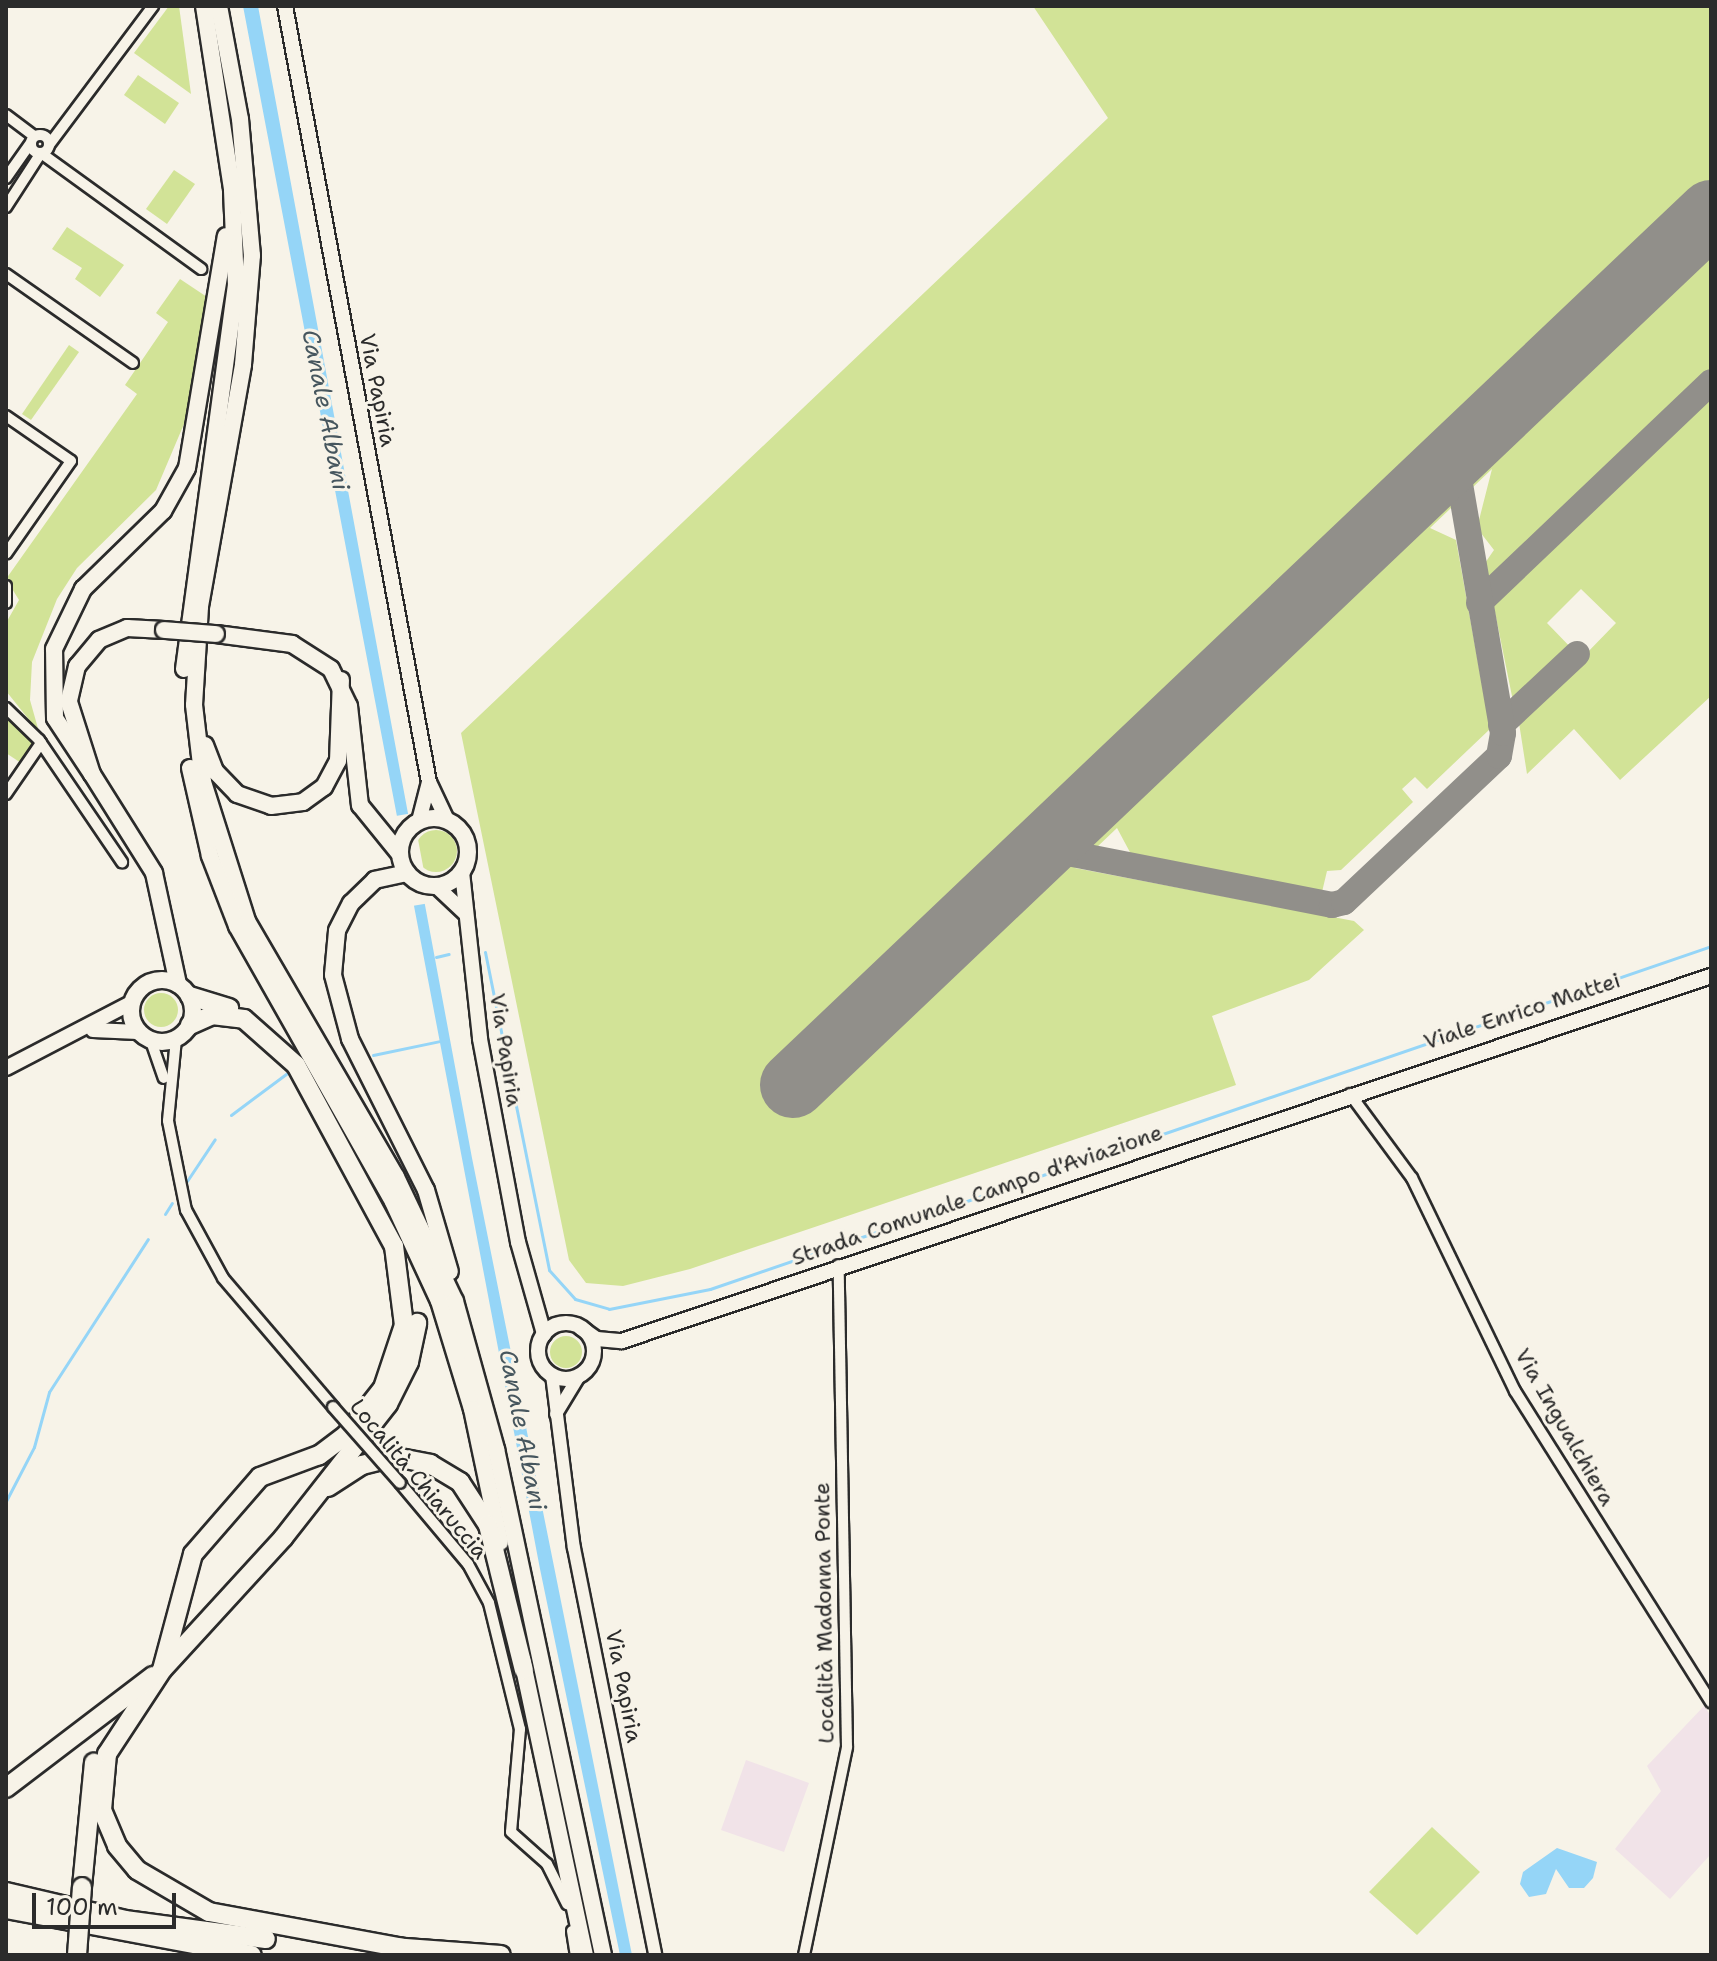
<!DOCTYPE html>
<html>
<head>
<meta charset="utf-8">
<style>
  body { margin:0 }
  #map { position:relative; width:1717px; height:1961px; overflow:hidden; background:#f7f3e8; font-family:"Shantell Sans",sans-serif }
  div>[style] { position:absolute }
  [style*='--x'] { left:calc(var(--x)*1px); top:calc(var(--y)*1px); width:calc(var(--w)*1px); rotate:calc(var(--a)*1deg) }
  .built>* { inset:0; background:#f1e3e8 }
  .green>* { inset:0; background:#d2e397 }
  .round { border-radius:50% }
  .water>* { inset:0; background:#95d5f7 }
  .pier>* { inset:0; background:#f7f3e8 }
  .stream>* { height:3px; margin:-1.5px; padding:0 1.5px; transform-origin:1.5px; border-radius:1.5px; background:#95d5f7 }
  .taxiway>* { height:26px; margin:-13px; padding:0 13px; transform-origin:13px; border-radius:13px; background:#918f8a }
  .runway>* { height:66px; margin:-33px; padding:0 33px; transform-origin:33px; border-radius:33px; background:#918f8a }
  .roads { filter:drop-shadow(2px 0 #2b2b2b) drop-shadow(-2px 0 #2b2b2b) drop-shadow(0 2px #2b2b2b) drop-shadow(0 -2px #2b2b2b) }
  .minor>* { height:10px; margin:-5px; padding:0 5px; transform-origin:5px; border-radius:5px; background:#f7f3e8 }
  .minor>.ring { margin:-5px; padding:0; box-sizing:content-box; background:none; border:10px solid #f7f3e8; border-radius:50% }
  .tertiary>* { height:12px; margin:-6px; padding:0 6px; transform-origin:6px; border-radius:6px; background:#f7f3e8 }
  .secondary>* { height:14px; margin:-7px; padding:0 7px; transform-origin:7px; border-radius:7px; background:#f7f3e8 }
  .secondary>.ring { margin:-7px; padding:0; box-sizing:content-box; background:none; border:14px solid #f7f3e8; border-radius:50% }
  .primary>* { height:16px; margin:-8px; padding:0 8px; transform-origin:8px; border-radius:8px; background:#f7f3e8 }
  .primary>.ring { margin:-8px; padding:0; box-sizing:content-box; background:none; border:16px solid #f7f3e8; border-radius:50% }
  .trunk>* { height:16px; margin:-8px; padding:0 8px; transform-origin:8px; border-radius:8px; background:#f7f3e8 }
  .motorway>* { height:18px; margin:-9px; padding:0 9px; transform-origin:9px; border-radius:9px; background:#f7f3e8 }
  .bridges { filter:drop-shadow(2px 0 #2b2b2b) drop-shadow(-2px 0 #2b2b2b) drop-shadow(0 2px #2b2b2b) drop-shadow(0 -2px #2b2b2b) }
  .minor-bridge>* { height:10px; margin:-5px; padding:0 5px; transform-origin:5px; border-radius:5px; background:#f7f3e8 }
  .primary-bridge>* { height:16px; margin:-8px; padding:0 8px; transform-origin:8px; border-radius:8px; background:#f7f3e8 }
  .motorway-bridge>* { height:18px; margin:-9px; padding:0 9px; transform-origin:9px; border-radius:9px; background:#f7f3e8 }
  span { translate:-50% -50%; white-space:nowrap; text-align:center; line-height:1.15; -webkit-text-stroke:6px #f7f3e8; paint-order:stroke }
  .street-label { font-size:22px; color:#2b2b2b }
  .water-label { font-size:24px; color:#46565e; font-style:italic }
  .frame { position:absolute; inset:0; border:8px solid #2b2b2b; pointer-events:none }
  .scale { position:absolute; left:32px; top:1893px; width:144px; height:36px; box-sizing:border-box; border:4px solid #2b2b2b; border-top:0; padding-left:10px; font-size:24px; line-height:28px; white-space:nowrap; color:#2b2b2b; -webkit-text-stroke:6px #f7f3e8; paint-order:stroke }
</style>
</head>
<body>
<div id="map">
  <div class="built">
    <div style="clip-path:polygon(1704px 1706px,1711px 1716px,1711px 1854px,1670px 1899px,1615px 1849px,1661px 1791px,1647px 1766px)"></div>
    <div style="clip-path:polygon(746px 1760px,809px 1783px,784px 1852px,721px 1830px)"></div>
  </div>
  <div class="green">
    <div style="clip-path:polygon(169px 6px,179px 6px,191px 94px,134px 53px)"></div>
    <div style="clip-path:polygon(1033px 6px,1711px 6px,1711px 696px,1620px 780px,1574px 729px,1527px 774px,1519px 723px,1616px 623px,1581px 589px,1547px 623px,1577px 654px,1515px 711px,1485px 563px,1494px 550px,1477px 528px,1492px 469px,1430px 528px,1456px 540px,1490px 729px,1427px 789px,1415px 777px,1402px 789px,1413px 802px,1341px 870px,1327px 871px,1322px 892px,1132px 856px,1117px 828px,1075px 868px,1354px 921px,1364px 930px,1309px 980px,1212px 1016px,1236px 1085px,690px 1269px,623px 1286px,586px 1283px,569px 1260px,461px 733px,1108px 118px)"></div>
    <div style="clip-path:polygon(138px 75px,179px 103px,165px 124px,124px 95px)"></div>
    <div style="clip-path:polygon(174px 170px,195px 184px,167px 224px,146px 209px)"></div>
    <div style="clip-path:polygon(67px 227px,124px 265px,100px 297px,75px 279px,82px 268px,52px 249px)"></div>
    <div style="clip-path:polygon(180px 279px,210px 299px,184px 424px,156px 490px,77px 568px,57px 599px,32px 662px,30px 700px,39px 732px,6px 691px,6px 623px,19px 600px,6px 579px,137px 394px,125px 385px,168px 322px,156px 313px)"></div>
    <div style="clip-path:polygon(69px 345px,79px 352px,31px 420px,22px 414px)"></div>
    <div style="clip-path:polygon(6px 717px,37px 747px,24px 765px,6px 753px)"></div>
    <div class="round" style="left:415px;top:830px;width:42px;height:42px"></div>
    <div class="round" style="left:144px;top:993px;width:34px;height:34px"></div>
    <div class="round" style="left:550px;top:1336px;width:32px;height:32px"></div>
    <div style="clip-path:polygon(1432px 1827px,1480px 1872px,1417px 1935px,1369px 1892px)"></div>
  </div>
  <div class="water">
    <div style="clip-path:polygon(243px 6px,258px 6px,472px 1158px,632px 1955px,620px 1955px,540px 1569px)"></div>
    <div style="clip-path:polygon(1557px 1848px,1597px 1862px,1593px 1878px,1584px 1888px,1569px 1888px,1556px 1869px,1546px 1894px,1529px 1897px,1520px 1884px,1523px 1872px)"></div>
  </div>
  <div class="pier">
    <div style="clip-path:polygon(413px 813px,430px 903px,406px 907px,390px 817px)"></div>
  </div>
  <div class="stream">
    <div style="--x:485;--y:952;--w:324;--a:78.6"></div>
    <div style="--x:549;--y:1270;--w:39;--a:48"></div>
    <div style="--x:575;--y:1299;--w:35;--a:16"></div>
    <div style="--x:609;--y:1309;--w:103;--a:-11.2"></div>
    <div style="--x:710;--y:1289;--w:1058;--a:-18.91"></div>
    <div style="--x:436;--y:957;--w:13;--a:-13"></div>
    <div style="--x:373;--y:1055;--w:68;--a:-11.8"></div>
    <div style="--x:231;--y:1115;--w:69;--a:-36.7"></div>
    <div style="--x:187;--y:1181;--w:50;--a:-56.3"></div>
    <div style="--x:165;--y:1214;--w:13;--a:-58"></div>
    <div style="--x:6;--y:1501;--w:61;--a:-62.6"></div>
    <div style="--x:34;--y:1447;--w:57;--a:-74.7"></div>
    <div style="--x:49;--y:1392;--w:182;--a:-57.1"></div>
  </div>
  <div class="taxiway">
    <div style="--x:1479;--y:603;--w:320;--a:-43.6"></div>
    <div style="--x:1501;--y:725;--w:104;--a:-43.1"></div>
    <div style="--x:1042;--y:848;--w:296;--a:11.1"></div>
    <div style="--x:1332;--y:905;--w:12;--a:-14"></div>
    <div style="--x:1344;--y:902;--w:213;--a:-43.3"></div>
    <div style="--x:1499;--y:756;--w:23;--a:-80"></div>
    <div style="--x:1503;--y:733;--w:281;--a:-99.8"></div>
  </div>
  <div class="runway">
    <div style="--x:793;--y:1085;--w:1266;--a:-43.53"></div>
  </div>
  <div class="roads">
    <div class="minor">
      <div style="--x:6;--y:115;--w:35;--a:37"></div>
      <div class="ring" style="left:31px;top:135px;width:8px;height:8px"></div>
      <div style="--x:49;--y:145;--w:174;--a:-53.2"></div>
      <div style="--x:6;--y:178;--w:42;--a:-54.8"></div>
      <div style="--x:6;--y:207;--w:64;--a:-57.1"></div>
      <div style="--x:41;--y:153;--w:198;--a:35.9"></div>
      <div style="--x:6;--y:274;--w:155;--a:35"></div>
      <div style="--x:6;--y:416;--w:79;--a:34.7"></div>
      <div style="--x:71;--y:461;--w:113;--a:125"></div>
      <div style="--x:6;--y:586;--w:17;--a:90"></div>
      <div style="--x:6;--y:708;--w:46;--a:44.1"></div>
      <div style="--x:39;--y:740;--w:148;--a:55.8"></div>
      <div style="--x:6;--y:794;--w:62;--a:-55.5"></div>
      <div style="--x:176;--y:1039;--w:82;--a:95.6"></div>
      <div style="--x:168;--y:1121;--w:91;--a:78.6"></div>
      <div style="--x:186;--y:1210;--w:77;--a:61.4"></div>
      <div style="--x:223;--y:1278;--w:170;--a:49.5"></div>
      <div style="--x:151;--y:1041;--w:39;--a:71"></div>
      <div style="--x:1350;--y:1094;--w:104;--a:53.6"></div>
      <div style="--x:1412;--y:1178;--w:237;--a:64.2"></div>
      <div style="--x:1515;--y:1391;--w:368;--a:57.8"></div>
      <div style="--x:400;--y:1483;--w:106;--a:50"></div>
      <div style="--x:468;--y:1564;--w:44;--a:61.7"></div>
      <div style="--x:489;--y:1603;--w:130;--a:76.2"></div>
      <div style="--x:520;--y:1729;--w:103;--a:95"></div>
      <div style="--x:511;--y:1832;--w:48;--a:41.6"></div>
      <div style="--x:547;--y:1864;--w:45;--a:63.4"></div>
      <div style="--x:572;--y:1931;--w:24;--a:81"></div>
      <div style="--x:804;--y:1955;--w:212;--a:-78.3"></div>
      <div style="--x:847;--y:1747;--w:482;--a:-91"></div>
    </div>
    <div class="tertiary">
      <div style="--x:552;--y:1375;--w:174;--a:82.8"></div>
      <div style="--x:574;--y:1548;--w:415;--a:78.7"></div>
      <div style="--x:556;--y:1414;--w:44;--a:-58.8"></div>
    </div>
    <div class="secondary">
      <div style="--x:285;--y:6;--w:789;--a:79.49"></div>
      <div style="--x:429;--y:782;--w:42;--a:64.7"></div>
      <div style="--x:419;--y:821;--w:40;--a:-75.6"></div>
      <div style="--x:462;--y:872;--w:168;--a:83.8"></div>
      <div style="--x:480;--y:1039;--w:207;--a:79.4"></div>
      <div style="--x:518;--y:1242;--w:96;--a:74.2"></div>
      <div style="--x:436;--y:886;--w:40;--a:43"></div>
      <div style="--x:93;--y:1030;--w:45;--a:2.5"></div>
      <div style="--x:6;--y:1068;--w:141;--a:-27.5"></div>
      <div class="ring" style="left:538px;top:1323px;width:42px;height:42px"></div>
      <div style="--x:581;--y:1328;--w:19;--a:35"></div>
      <div style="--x:597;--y:1339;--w:25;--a:5"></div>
      <div style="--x:622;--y:1341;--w:1149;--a:-18.53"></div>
    </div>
    <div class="primary">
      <div style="--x:164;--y:630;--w:37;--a:-177"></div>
      <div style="--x:127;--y:628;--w:30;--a:157"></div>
      <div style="--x:99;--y:640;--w:34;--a:130"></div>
      <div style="--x:77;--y:666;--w:37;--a:103"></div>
      <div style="--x:69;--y:702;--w:76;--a:72.3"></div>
      <div style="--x:92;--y:774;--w:117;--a:57.9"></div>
      <div style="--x:154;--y:873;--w:114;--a:77.8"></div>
      <div style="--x:216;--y:634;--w:77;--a:7.5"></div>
      <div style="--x:292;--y:644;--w:46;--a:32.7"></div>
      <div style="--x:331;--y:669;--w:41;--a:64.1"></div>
      <div style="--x:349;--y:706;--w:100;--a:83.7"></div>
      <div style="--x:360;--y:805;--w:62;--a:50.9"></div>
      <div class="ring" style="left:400px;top:818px;width:52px;height:52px"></div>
      <div class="ring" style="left:131px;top:980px;width:46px;height:46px"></div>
    </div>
    <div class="trunk">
      <div style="--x:219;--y:6;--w:115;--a:79.5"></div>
      <div style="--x:240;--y:119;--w:137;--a:85"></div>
      <div style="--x:252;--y:255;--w:110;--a:94.7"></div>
      <div style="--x:243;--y:365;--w:246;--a:100.1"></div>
      <div style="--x:200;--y:607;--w:98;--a:93.5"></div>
      <div style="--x:194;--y:705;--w:78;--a:83.3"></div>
      <div style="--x:203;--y:782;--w:146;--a:72.4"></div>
      <div style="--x:247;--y:921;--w:296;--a:59.8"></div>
      <div style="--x:396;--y:1177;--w:137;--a:64.6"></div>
      <div style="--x:455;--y:1301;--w:154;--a:74.5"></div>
      <div style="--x:496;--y:1449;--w:517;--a:78.06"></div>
      <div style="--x:184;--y:669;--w:387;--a:-82.3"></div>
      <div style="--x:236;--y:286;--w:97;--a:-92.4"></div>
      <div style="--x:232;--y:189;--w:185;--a:-98.7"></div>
      <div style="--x:205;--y:745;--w:28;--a:69"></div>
      <div style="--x:215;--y:771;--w:32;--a:46"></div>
      <div style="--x:237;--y:794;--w:36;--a:19"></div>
      <div style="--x:271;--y:806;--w:32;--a:-7"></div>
      <div style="--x:303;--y:802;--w:26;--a:-36"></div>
      <div style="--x:324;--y:787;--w:30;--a:-62"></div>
      <div style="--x:338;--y:761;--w:81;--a:-87.9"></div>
      <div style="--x:190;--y:768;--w:90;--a:77.2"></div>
      <div style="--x:210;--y:856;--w:75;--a:68.9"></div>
      <div style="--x:237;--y:926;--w:317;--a:60.5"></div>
      <div style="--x:393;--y:1202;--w:109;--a:65.1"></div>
      <div style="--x:439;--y:1301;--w:113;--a:73"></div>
      <div style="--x:472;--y:1409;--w:136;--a:78.1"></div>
      <div style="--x:92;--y:774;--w:67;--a:-123.5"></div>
      <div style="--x:55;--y:718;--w:69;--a:-90.8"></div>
      <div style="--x:54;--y:649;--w:67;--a:-64.2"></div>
      <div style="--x:83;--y:589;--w:112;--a:-44.3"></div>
      <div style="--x:163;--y:511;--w:49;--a:-60.8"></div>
      <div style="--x:187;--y:468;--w:235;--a:-80.5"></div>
      <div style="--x:407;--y:873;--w:33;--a:168"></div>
      <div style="--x:375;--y:880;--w:33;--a:136"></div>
      <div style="--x:351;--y:903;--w:31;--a:117"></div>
      <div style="--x:337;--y:931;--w:44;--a:95.2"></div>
      <div style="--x:333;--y:975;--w:66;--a:75.1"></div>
      <div style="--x:350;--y:1039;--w:169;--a:63.3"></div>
      <div style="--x:426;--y:1190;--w:85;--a:73.7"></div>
      <div style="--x:522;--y:1659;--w:303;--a:78"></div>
    </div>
    <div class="motorway">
      <div style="--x:190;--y:996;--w:41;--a:17.1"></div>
      <div style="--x:190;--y:1025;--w:24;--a:-24"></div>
      <div style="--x:212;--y:1015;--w:32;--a:7"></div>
      <div style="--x:244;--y:1019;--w:69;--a:41.5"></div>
      <div style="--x:296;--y:1065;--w:206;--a:61.6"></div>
      <div style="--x:394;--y:1246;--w:80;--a:82.8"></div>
      <div style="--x:404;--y:1325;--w:66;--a:108.4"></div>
      <div style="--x:383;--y:1388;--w:60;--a:128.2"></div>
      <div style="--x:346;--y:1435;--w:34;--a:143"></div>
      <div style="--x:319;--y:1455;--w:63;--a:159.6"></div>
      <div style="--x:260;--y:1477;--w:102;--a:131"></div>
      <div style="--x:193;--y:1554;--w:120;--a:105"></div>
      <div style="--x:162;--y:1670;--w:100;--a:123.2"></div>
      <div style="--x:107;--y:1754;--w:56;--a:95.1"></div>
      <div style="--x:102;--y:1810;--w:39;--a:67"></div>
      <div style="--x:117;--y:1846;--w:31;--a:50"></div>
      <div style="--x:137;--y:1870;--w:83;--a:30.3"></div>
      <div style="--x:209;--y:1912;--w:197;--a:10.5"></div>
      <div style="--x:328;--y:1487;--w:40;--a:-32.9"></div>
      <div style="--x:362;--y:1465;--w:34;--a:-14"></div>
      <div style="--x:395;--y:1457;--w:36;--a:11"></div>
      <div style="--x:430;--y:1464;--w:35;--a:31"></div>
      <div style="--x:460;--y:1482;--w:51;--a:56.9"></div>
      <div style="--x:488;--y:1525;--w:149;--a:76.1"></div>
      <div style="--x:163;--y:1669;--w:178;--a:-47.5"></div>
      <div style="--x:283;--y:1538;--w:170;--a:-51.9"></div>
      <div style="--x:388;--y:1404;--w:47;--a:-63.4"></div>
      <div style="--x:409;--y:1362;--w:40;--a:-78"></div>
      <div style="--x:6;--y:1788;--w:185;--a:-37.3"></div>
      <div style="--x:82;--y:1887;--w:125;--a:-84.5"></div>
      <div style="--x:6;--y:1892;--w:122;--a:13.2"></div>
      <div style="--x:125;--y:1920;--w:142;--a:7.7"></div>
      <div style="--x:6;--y:1909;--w:250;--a:10.6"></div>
      <div style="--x:392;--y:1947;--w:109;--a:4.2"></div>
    </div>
  </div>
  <div class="bridges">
    <div class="minor-bridge">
      <div style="--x:333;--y:1407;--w:101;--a:48.6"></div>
    </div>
    <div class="primary-bridge">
      <div style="--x:164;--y:630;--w:52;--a:4.4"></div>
    </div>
    <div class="motorway-bridge">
      <div style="--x:77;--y:1955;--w:68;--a:-85.8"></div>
    </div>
  </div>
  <div class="street-label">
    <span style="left:378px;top:390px;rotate:79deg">Via Papiria</span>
    <span style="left:1522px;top:1011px;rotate:-18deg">Viale Enrico Mattei</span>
    <span style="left:506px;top:1050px;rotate:81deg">Via Papiria</span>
    <span style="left:977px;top:1195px;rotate:-19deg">Strada Comunale Campo d'Aviazione</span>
    <span style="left:1565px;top:1427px;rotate:60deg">Via Ingualchiera</span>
    <span style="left:419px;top:1479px;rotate:50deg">Località Chiaruccia</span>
    <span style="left:824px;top:1613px;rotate:-91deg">Località Madonna Ponte</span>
    <span style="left:624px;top:1686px;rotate:79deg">Via Papiria</span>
  </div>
  <div class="water-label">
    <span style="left:325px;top:410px;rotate:79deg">Canale Albani</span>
    <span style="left:522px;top:1430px;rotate:79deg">Canale Albani</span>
  </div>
  <div class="frame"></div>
  <div class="scale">100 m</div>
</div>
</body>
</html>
